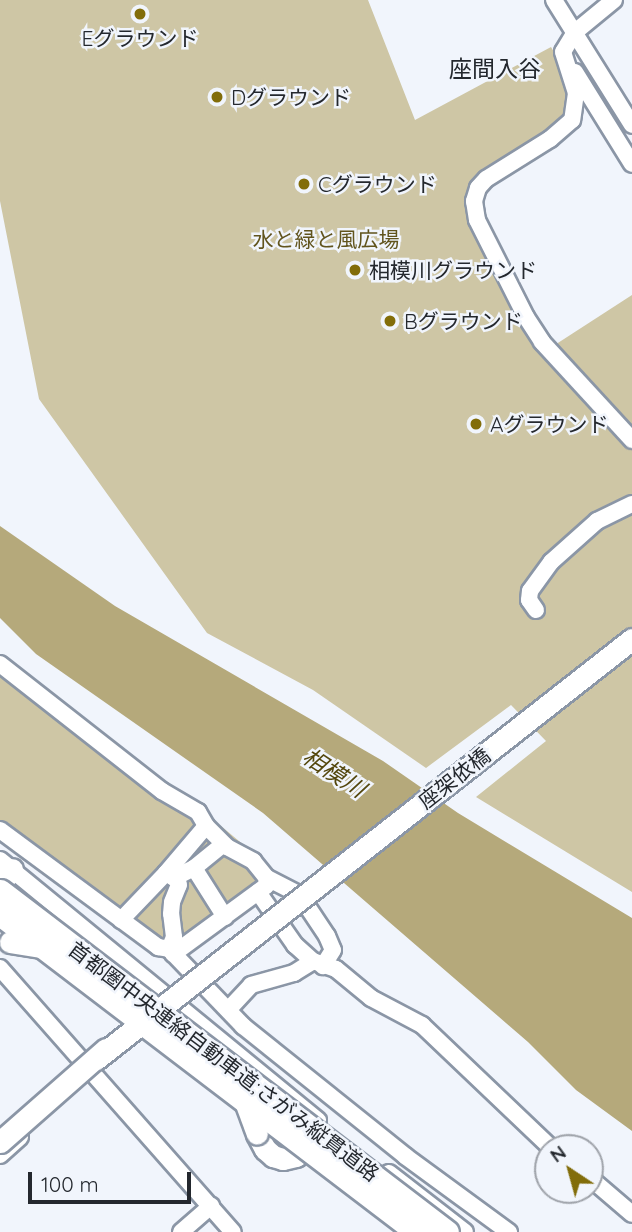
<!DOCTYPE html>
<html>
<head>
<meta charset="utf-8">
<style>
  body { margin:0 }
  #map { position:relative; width:632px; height:1232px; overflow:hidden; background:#f1f5fc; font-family:Quicksand,"Noto Sans JP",sans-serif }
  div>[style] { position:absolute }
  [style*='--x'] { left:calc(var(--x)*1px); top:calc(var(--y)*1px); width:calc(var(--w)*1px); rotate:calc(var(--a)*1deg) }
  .green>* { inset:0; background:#cec6a5 }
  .water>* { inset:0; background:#b5a97b }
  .roads { filter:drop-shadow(2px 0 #8b96a6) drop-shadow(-2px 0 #8b96a6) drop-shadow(0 2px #8b96a6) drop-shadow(0 -2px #8b96a6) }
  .minor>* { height:16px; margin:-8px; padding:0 8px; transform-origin:8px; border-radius:8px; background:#fff }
  .major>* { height:21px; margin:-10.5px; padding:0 10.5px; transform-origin:10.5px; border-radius:10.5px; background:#fff }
  .bridges { filter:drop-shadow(2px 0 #8b96a6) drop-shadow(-2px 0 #8b96a6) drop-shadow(0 2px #8b96a6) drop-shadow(0 -2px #8b96a6) }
  .major-bridge>* { height:21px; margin:-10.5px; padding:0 10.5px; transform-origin:10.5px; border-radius:10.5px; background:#fff }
  .highway-bridge>* { height:23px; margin:-11.5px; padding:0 11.5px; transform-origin:11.5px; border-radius:11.5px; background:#fff }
  .dots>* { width:19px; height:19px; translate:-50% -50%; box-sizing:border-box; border:4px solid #f1f5fc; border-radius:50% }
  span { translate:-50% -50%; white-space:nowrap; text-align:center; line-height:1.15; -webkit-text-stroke:5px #f1f5fc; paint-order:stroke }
  .poi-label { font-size:21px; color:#24282e }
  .left { translate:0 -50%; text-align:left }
  .park-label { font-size:21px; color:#61541d }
  .street-label { font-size:21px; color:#24282e }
  .neighbourhood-label { font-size:23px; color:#24282e }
  .water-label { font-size:23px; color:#54470d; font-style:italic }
  .north { position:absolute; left:534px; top:1134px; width:70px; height:70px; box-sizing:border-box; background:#f1f5fc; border:2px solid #9fa3aa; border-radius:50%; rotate:324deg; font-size:19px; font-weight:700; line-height:28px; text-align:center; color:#24282e }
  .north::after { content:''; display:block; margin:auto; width:24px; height:32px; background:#826d0a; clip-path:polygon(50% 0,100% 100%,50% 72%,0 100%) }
  .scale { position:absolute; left:28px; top:1172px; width:163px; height:32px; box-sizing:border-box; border:4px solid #24282e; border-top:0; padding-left:9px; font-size:21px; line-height:24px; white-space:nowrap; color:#24282e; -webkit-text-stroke:5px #f1f5fc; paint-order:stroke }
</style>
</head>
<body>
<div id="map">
  <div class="green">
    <div style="clip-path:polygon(0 0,368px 0,415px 120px,551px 47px,563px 67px,571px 104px,560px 126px,481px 174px,471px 184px,469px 201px,547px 350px,632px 295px,632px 892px,476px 797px,546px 741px,511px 705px,426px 768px,313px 690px,207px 633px,39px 399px,0 201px)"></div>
    <div style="clip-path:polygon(0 667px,187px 814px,221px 826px,283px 878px,166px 957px,156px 956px,0 829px)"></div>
  </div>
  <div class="water">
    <div style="clip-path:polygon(0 526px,115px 606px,383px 761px,458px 813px,632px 918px,632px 1131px,576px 1090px,528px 1042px,263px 813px,36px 654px,0 618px)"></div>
  </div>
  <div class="roads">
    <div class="minor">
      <div style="--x:554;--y:0;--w:147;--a:58"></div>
      <div style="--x:614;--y:0;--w:50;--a:140.6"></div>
      <div style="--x:575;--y:32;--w:23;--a:121"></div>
      <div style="--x:563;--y:52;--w:43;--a:72.4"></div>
      <div style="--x:576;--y:93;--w:27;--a:98"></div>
      <div style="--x:572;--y:120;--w:29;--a:139"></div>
      <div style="--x:550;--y:139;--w:75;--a:148"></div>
      <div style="--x:486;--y:179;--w:12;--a:132"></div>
      <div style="--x:478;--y:188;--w:14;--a:107"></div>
      <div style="--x:474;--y:201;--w:19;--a:81"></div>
      <div style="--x:477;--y:220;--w:109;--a:63.2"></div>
      <div style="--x:526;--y:317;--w:30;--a:57"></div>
      <div style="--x:542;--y:342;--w:133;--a:47.4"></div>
      <div style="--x:575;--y:72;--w:108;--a:58.2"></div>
      <div style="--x:536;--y:610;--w:12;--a:-125"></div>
      <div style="--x:529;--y:600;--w:9;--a:-84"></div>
      <div style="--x:530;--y:591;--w:36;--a:-54"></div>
      <div style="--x:551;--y:562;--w:62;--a:-41.7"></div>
      <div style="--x:597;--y:521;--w:39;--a:-26"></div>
      <div style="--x:0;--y:664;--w:206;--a:38.1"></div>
      <div style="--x:162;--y:791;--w:42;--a:30.3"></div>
      <div style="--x:198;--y:812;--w:16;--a:60"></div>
      <div style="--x:206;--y:826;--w:30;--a:45"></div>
      <div style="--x:227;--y:847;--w:30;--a:28"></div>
      <div style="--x:253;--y:861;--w:22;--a:51"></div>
      <div style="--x:267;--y:878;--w:8;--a:97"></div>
      <div style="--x:266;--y:886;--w:115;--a:143.8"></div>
      <div style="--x:206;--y:826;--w:62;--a:130.4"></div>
      <div style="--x:166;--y:873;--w:9;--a:32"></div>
      <div style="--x:174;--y:878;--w:22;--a:-27"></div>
      <div style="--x:194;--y:868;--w:38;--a:-39"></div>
      <div style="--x:0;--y:830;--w:197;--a:36.5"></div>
      <div style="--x:158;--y:947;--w:11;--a:10"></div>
      <div style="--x:169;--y:949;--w:107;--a:46.1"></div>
      <div style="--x:243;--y:1026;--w:208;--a:38.7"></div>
      <div style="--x:405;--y:1156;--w:129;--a:36.2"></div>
      <div style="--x:0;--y:860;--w:411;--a:39.3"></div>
      <div style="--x:194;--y:868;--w:58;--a:57.7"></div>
      <div style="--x:267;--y:878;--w:36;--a:27"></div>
      <div style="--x:299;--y:894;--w:50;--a:56.3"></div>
      <div style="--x:327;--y:936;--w:15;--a:67"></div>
      <div style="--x:333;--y:950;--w:19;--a:122"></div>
      <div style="--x:258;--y:892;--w:65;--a:55.1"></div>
      <div style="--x:295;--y:945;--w:24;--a:42"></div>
      <div style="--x:313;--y:961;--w:24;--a:19"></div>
      <div style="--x:336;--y:969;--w:45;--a:39.6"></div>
      <div style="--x:371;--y:998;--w:58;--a:27.9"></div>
      <div style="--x:422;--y:1025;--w:178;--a:43.6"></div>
      <div style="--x:121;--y:920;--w:65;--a:-46.2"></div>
      <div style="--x:169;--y:949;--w:13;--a:-67"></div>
      <div style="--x:174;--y:937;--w:23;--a:-97"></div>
      <div style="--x:171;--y:914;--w:12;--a:-85"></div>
      <div style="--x:172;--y:902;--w:18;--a:-68"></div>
      <div style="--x:179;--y:885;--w:8;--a:-104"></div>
      <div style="--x:0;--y:968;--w:352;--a:48.6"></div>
      <div style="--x:228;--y:1010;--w:34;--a:-47"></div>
      <div style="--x:251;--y:985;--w:45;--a:-15.6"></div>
      <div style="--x:294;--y:973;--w:22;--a:-32"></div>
      <div style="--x:0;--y:1155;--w:27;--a:-42"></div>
      <div style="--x:389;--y:1173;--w:96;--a:37.8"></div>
      <div style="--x:590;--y:1178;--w:55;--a:40.6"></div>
      <div style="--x:181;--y:1232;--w:40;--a:-41"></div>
    </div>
    <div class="major">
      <div style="--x:0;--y:884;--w:19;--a:-51"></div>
      <div style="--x:257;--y:1134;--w:17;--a:62"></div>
      <div style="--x:265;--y:1149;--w:11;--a:41"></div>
      <div style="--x:273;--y:1156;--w:10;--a:17"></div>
      <div style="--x:283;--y:1159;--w:13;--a:-13"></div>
      <div style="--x:296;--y:1156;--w:30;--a:-40"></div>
    </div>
  </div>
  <div class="bridges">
    <div class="major-bridge">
      <div style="--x:10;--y:942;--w:36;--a:9"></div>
      <div style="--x:96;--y:1059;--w:681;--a:-38.08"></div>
      <div style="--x:243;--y:1096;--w:40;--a:69.8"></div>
      <div style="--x:0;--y:1142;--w:141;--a:-41.3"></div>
    </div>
    <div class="highway-bridge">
      <div style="--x:0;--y:891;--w:562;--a:37.34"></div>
      <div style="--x:0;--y:914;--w:524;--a:37.33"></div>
    </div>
  </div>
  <div class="dots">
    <div style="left:140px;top:14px;background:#826d0a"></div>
    <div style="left:217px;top:97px;background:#826d0a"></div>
    <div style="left:304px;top:184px;background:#826d0a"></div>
    <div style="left:355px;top:270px;background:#826d0a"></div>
    <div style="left:390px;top:321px;background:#826d0a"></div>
    <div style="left:476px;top:424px;background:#826d0a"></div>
  </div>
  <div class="poi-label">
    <span style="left:140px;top:38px">Eグラウンド</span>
    <span class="left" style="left:231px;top:97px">Dグラウンド</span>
    <span class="left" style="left:318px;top:184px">Cグラウンド</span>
    <span class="left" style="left:369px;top:270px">相模川グラウンド</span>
    <span class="left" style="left:404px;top:321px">Bグラウンド</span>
    <span class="left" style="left:490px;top:424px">Aグラウンド</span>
  </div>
  <div class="park-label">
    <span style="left:326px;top:239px">水と緑と風広場</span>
  </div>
  <div class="street-label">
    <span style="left:454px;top:778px;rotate:-38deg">座架依橋</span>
    <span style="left:224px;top:1061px;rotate:37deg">首都圏中央連絡自動車道;さがみ縦貫道路</span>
  </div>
  <div class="neighbourhood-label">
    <span style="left:495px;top:69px">座間入谷</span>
  </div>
  <div class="water-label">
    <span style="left:334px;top:773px;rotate:33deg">相模川</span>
  </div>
  <div class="north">N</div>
  <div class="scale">100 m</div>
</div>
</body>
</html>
